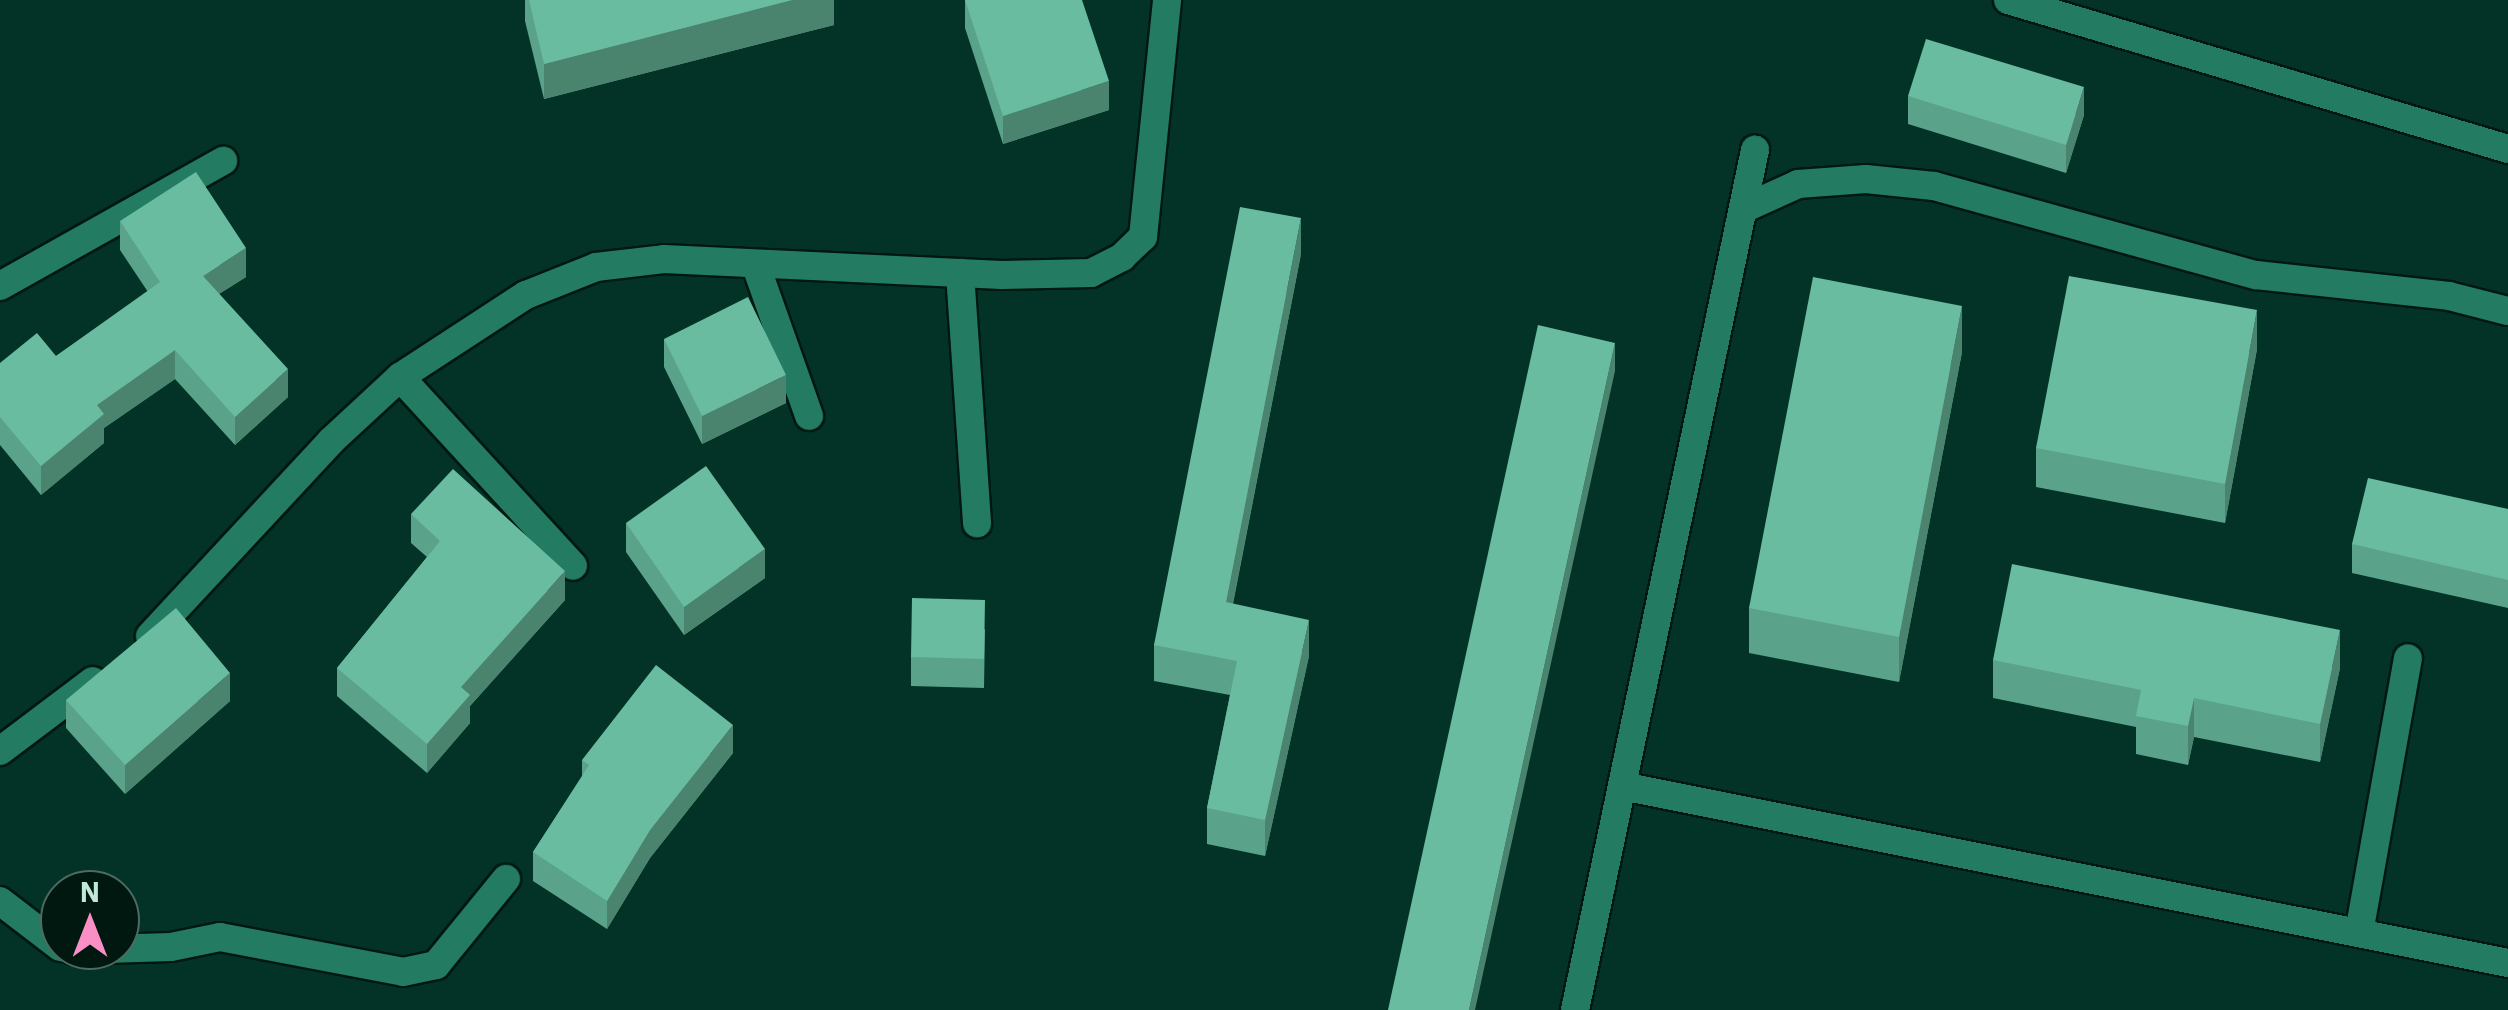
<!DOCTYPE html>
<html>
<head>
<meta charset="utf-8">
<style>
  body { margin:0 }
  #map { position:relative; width:2508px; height:1010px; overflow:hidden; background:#023326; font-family:"IBM Plex Sans",sans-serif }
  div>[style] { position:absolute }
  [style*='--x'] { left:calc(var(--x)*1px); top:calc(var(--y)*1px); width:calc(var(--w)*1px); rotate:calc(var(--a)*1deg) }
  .roads { filter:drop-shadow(2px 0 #001810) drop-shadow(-2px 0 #001810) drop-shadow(0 2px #001810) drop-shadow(0 -2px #001810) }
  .service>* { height:28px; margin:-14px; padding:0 14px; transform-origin:14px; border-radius:14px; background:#237c61 }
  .minor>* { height:28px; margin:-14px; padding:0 14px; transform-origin:14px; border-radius:14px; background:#237c61 }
  .wall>* { inset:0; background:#5aa289 }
  .shaded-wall>* { inset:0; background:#4a846f }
  .building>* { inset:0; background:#69bc9f }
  span { translate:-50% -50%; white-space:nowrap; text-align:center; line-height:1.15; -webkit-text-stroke:10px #001810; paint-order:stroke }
  .north { position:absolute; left:40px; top:870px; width:100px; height:100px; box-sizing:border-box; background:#001810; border:2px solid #4d6b60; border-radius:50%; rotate:0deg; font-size:28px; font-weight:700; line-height:40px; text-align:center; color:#c1e8d8 }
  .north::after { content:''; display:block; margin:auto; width:35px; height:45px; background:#fa8fc6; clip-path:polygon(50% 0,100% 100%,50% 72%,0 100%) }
</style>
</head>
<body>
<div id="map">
  <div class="roads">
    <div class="service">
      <div style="--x:756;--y:266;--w:159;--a:70.5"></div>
      <div style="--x:960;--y:273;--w:251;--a:86.1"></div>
      <div style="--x:400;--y:377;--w:256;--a:47.5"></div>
      <div style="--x:0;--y:901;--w:76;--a:37.5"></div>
      <div style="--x:2359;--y:933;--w:279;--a:-79.9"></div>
      <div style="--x:73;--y:950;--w:98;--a:-1.8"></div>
      <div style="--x:171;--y:947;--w:50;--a:-11.5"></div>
      <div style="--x:220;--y:937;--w:186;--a:10.8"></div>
      <div style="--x:403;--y:972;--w:34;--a:-12"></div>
      <div style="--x:436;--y:965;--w:111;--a:-50.9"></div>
    </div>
    <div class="minor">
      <div style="--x:2008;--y:0;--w:522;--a:16.59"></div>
      <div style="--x:1743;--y:209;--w:60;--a:-24.4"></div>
      <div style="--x:1798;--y:184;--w:68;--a:-4.2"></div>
      <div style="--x:1866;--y:179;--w:68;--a:5.9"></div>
      <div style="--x:1934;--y:186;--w:334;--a:15.5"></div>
      <div style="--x:2256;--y:275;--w:194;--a:6.2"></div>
      <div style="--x:2449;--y:296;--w:61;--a:14.3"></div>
      <div style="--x:0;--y:286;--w:256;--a:-29.3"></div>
      <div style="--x:150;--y:636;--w:266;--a:-47.1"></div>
      <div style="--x:331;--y:441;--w:94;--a:-42.8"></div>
      <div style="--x:400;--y:377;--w:150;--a:-33.1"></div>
      <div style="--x:526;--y:295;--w:75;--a:-21.8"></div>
      <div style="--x:596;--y:267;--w:68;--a:-6.7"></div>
      <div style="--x:664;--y:259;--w:338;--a:2.7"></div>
      <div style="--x:1002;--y:275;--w:89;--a:-1.3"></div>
      <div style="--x:1091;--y:273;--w:35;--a:-27"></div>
      <div style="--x:1122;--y:257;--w:29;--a:-44"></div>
      <div style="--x:1143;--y:237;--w:238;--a:-84.2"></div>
      <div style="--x:0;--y:751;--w:116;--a:-37"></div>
      <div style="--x:1622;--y:786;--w:904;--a:11.3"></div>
      <div style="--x:1575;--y:1010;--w:879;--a:-78.18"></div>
    </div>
  </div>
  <div class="wall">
    <div style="clip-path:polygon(525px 0,834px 0,834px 25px,544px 99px,525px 21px)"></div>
    <div style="clip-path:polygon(965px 0,1109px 110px,1003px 144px,965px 28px)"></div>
    <div style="clip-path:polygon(1908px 96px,2084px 115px,2066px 173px,1908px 124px)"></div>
    <div style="clip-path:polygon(120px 221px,246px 277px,219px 294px,288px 397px,235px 445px,175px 379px,104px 428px,104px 443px,41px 495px,0 445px,0 363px,56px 356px,148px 292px,120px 250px)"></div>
    <div style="clip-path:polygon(1301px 254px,1233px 604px,1309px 656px,1265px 856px,1207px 844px,1207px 808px,1230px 695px,1154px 681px,1154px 645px)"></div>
    <div style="clip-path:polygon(664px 339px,786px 403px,702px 444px,664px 367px)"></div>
    <div style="clip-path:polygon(2257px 349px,2225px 523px,2036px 487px,2036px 448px)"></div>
    <div style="clip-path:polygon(1962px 352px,1899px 682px,1749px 653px,1749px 608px)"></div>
    <div style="clip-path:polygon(2508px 509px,2508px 608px,2352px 573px,2352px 544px)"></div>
    <div style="clip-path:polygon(411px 514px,565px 600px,470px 706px,470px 723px,427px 773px,337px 696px,337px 668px,427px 557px,411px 543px)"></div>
    <div style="clip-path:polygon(626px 523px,765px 578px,684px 635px,626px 552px)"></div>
    <div style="clip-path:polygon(985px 629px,984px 688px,911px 686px,911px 657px)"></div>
    <div style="clip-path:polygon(1993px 660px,2340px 668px,2320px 762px,2194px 737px,2188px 765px,2136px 754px,2136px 727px,1993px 698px)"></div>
    <div style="clip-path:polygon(66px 700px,230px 701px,125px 794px,66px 728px)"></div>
    <div style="clip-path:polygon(733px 753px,650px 858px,607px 929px,533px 881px,533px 852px,582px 777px,582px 760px)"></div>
  </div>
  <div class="shaded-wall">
    <div style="clip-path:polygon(792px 0,834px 0,834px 25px,544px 99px,544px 64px)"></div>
    <div style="clip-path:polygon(1109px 81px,1109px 110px,1003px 144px,1003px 116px)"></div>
    <div style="clip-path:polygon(2084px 87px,2084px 115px,2066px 173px,2066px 145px)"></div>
    <div style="clip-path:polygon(1301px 218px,1301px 254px,1226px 638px,1226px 602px)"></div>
    <div style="clip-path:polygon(246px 248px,246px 277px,203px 304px,203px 276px)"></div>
    <div style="clip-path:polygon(1962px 306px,1962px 352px,1899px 682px,1899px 637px)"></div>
    <div style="clip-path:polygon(2257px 310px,2257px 349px,2225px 523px,2225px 484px)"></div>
    <div style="clip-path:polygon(1615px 343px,1615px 371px,1475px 1010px,1469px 1010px)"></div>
    <div style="clip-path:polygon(175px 350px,175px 379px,104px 428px,104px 443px,41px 495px,41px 466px,97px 405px)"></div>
    <div style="clip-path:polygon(288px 369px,288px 397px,235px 445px,235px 417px)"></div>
    <div style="clip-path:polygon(786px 375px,786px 403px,702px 444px,702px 416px)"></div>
    <div style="clip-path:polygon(765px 549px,765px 578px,684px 635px,684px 607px)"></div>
    <div style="clip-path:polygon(565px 571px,565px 600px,470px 706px,470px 723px,427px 773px,427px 744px,461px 687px)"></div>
    <div style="clip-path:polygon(1309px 620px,1309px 656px,1265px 856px,1265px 820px)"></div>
    <div style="clip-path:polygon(2340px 630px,2340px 668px,2320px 762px,2320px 724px)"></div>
    <div style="clip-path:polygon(230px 673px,230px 701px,125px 794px,125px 765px)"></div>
    <div style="clip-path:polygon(2194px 698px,2194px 737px,2188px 765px,2188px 726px)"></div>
    <div style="clip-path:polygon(733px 725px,733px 753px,650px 858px,607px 929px,607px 901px,650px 830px)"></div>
  </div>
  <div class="building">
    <div style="clip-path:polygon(529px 0,792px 0,544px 64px)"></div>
    <div style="clip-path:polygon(965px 0,1082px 0,1109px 81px,1003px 116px)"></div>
    <div style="clip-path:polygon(1926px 39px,2084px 87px,2066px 145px,1908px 96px)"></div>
    <div style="clip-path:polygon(196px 172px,246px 248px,203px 276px,288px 369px,235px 417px,175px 350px,97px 405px,104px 414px,41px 466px,0 417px,0 363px,37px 333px,56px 356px,160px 282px,120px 221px)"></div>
    <div style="clip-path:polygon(1240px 207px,1301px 218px,1226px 602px,1309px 620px,1265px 820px,1207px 808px,1237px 661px,1154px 645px)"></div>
    <div style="clip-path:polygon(2069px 276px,2257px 310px,2225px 484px,2036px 448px)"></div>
    <div style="clip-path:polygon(1813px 277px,1962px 306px,1899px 637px,1749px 608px)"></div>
    <div style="clip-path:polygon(748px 297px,786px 375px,702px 416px,664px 339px)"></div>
    <div style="clip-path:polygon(1538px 325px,1615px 343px,1469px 1010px,1388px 1010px)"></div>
    <div style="clip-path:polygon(706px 466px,765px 549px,684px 607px,626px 523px)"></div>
    <div style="clip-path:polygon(453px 469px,565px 571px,461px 687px,470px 695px,427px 744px,337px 668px,440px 541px,411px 514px)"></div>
    <div style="clip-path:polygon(2368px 478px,2508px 509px,2508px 580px,2352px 544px)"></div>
    <div style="clip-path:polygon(2012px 564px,2340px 630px,2320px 724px,2194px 698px,2188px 726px,2136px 716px,2141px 690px,1993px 660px)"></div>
    <div style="clip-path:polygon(912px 598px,985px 600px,984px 659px,911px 657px)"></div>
    <div style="clip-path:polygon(176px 608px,230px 673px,125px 765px,66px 700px)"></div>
    <div style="clip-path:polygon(656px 665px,733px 725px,650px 830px,607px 901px,533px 852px,589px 765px,582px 760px)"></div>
  </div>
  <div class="north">N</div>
</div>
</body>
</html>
